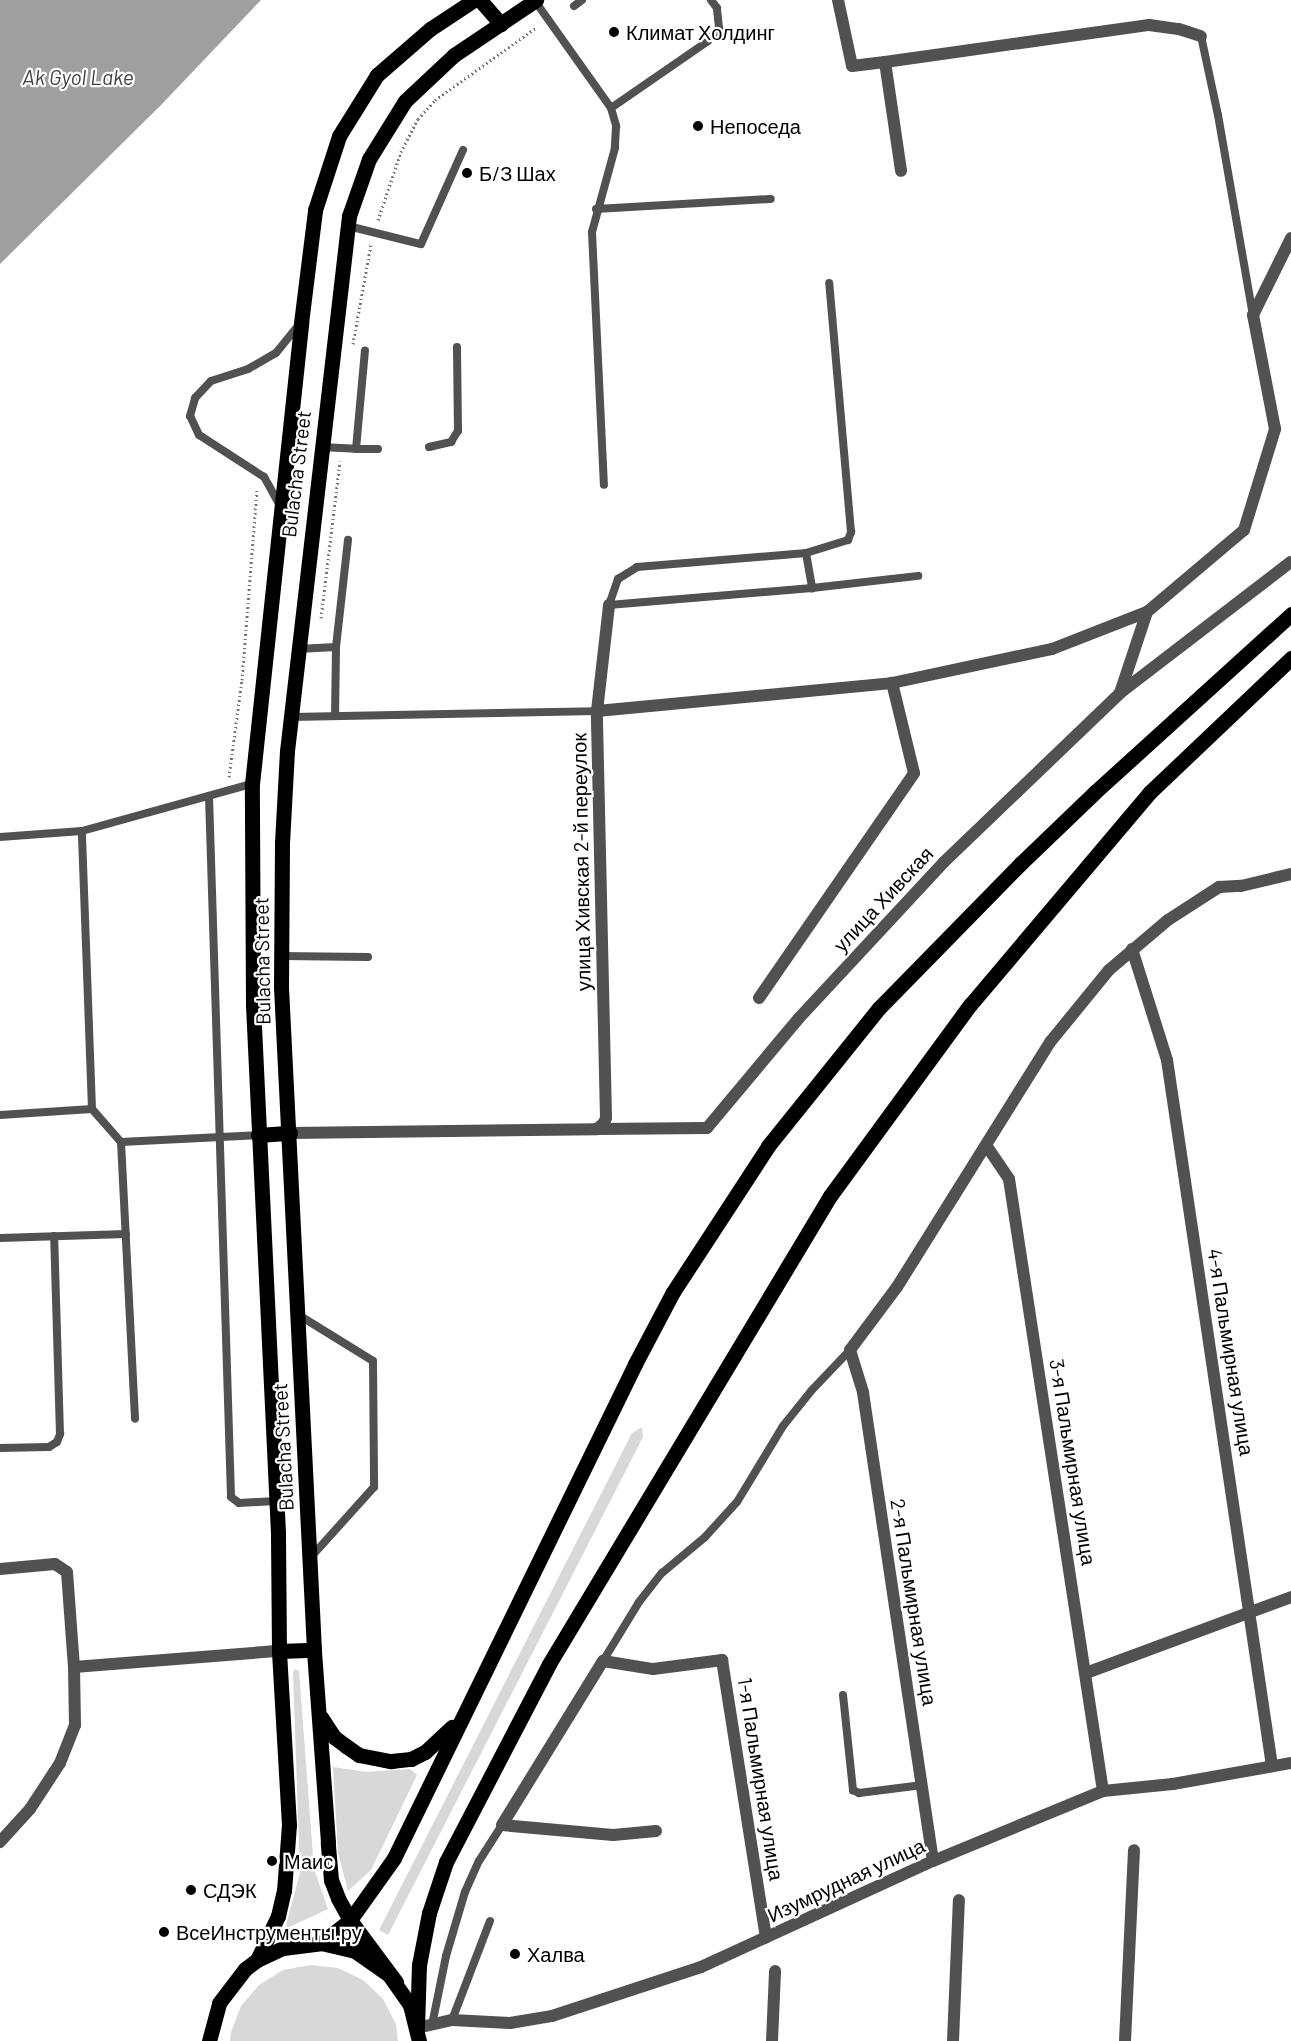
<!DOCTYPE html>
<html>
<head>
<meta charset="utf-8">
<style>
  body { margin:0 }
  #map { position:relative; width:1291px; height:2041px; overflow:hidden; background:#fff; font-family:Barlow,sans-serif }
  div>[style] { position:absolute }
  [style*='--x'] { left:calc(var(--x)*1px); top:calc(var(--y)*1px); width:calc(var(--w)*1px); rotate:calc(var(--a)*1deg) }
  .green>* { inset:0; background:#d8d8d8 }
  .water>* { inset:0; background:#9f9f9f }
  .path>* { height:3px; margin-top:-1.5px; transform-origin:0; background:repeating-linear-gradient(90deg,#737373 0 1.5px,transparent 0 4.5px) }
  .lane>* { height:8px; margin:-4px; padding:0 4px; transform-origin:4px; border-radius:4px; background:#515151 }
  .street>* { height:12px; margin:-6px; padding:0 6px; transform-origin:6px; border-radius:6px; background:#515151 }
  .primary>* { height:15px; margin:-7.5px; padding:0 7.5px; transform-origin:7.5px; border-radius:7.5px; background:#000 }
  .dots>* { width:16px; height:16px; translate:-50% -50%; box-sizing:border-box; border:3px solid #fff; border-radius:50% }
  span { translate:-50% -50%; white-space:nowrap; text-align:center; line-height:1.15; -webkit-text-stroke:4.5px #fff; paint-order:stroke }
  .poi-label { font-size:20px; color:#000 }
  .left { translate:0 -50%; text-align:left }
  .street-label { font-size:20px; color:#000 }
  .water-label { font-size:21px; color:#404040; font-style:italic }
</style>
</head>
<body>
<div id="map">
  <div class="green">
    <div style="clip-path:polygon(642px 1427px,643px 1437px,388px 1935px,379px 1930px,632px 1433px)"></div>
    <div style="clip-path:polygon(295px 1669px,299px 1671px,314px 1869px,328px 1909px,285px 1929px,300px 1873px,293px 1673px)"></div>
    <div style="clip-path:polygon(333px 1767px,366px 1772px,410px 1769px,417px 1775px,371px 1870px,348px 1891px,338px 1853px)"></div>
    <div style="clip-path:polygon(310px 1965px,338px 1968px,363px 1980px,383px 1999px,396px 2024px,398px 2041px,230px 2041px,231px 2032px,241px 2006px,259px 1985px,283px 1970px)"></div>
  </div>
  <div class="water">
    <div style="clip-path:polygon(0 0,261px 0,161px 105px,0 264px)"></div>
  </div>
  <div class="path">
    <div style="--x:378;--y:220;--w:72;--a:-71.3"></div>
    <div style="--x:401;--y:152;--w:37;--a:-63"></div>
    <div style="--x:418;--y:119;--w:25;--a:-48"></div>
    <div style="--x:435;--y:100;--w:125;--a:-35.6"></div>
    <div style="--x:353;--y:344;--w:102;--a:-79.8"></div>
    <div style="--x:321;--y:618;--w:158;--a:-83.1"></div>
    <div style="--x:229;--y:777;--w:98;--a:-82.4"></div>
    <div style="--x:242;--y:680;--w:190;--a:-85.5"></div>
  </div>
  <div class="lane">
    <div style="--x:535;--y:1;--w:131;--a:54.6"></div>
    <div style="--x:611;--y:108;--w:19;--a:74"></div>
    <div style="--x:616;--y:126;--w:22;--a:93"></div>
    <div style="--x:615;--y:148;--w:87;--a:105.3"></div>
    <div style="--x:592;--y:232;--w:253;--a:87.3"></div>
    <div style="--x:574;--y:6;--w:10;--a:-37"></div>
    <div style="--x:1201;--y:36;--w:81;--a:77.9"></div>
    <div style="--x:1218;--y:115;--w:203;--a:80.1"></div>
    <div style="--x:611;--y:108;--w:118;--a:-34.6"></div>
    <div style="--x:708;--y:41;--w:17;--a:-50"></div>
    <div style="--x:719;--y:28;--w:20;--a:-96"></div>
    <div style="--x:717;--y:8;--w:10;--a:-127"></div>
    <div style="--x:596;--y:209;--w:175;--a:-3.3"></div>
    <div style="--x:348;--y:226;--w:75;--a:13.9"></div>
    <div style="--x:421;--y:244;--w:103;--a:-65.9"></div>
    <div style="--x:321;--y:447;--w:35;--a:3"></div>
    <div style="--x:356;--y:449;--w:99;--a:-84.8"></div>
    <div style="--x:429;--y:447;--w:23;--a:-13"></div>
    <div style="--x:451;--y:442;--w:13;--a:-58"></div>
    <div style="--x:458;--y:431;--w:84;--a:-90.7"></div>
    <div style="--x:356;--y:449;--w:22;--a:0"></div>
    <div style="--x:278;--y:502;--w:29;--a:-119"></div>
    <div style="--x:264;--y:477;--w:77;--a:-147.1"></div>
    <div style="--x:199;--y:435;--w:21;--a:-115"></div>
    <div style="--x:190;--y:416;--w:19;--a:-74"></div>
    <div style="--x:195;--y:398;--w:23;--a:-47"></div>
    <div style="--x:211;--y:381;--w:39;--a:-18"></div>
    <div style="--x:248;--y:369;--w:32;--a:-30"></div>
    <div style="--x:276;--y:353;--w:35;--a:-51"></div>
    <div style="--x:806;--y:553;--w:36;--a:80"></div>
    <div style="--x:812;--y:588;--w:107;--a:-6.5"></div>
    <div style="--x:812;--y:588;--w:204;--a:175.2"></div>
    <div style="--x:609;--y:605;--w:28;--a:-71"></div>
    <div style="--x:618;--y:579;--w:22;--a:-32"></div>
    <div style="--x:637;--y:567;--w:170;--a:-4.7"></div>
    <div style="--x:806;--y:553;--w:44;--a:-17.2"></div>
    <div style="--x:848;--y:540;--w:9;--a:-69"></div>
    <div style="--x:851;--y:532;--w:250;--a:-95"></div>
    <div style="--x:336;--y:647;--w:108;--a:-83.6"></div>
    <div style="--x:298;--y:649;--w:38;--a:-3"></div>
    <div style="--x:336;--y:647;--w:69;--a:90.8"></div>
    <div style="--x:291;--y:717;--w:306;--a:-1.1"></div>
    <div style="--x:209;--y:796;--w:701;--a:88.2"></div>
    <div style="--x:231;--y:1497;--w:10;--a:37"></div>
    <div style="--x:239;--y:1503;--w:37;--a:-3"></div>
    <div style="--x:0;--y:837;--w:82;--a:-4.2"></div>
    <div style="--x:82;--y:831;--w:176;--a:-15.5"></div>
    <div style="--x:281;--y:956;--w:87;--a:0.7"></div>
    <div style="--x:92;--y:1109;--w:44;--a:48.7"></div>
    <div style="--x:121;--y:1142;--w:137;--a:-2.9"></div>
    <div style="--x:0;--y:1115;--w:92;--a:-3.7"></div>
    <div style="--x:92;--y:1109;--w:278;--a:-92.1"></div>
    <div style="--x:121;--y:1142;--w:277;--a:87.1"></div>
    <div style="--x:0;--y:1238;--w:126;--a:-1.8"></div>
    <div style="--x:297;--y:1314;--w:89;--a:31.7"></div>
    <div style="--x:373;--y:1361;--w:126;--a:89.5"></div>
    <div style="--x:374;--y:1487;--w:96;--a:132"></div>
    <div style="--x:0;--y:1448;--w:49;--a:-1.2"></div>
    <div style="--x:49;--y:1447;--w:9;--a:-32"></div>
    <div style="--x:57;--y:1442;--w:9;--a:-69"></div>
    <div style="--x:60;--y:1434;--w:198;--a:-91.7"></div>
    <div style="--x:603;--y:1661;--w:69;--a:-58.6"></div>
    <div style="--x:639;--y:1602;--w:37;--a:-52"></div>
    <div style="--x:662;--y:1573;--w:56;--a:-39.9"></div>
    <div style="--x:705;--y:1537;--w:47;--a:-47.6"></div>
    <div style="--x:737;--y:1502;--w:89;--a:-58.8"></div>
    <div style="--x:783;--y:1426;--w:45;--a:-51.3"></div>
    <div style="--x:811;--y:1391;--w:57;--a:-46.4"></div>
    <div style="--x:843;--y:1695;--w:96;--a:84"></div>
    <div style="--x:853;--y:1790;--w:7;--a:27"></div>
    <div style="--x:859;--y:1793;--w:64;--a:-7.2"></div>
    <div style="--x:452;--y:2020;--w:106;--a:-69"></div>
    <div style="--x:432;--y:2025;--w:70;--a:-78.5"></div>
    <div style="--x:446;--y:1956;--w:67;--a:-73.5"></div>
    <div style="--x:465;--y:1892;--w:34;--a:-66"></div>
    <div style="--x:479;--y:1861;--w:43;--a:-57.4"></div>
  </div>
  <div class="street">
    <div style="--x:838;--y:0;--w:67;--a:78"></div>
    <div style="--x:852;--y:66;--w:33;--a:-7"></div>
    <div style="--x:885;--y:62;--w:110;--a:81.6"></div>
    <div style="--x:885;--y:62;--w:267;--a:-8"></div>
    <div style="--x:1149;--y:25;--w:30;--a:8"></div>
    <div style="--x:1179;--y:29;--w:23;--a:18"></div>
    <div style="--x:1120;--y:693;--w:215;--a:-37.5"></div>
    <div style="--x:597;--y:711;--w:296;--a:-5.4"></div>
    <div style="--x:892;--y:683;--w:164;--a:-12"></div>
    <div style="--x:1052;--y:649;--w:102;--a:-21.3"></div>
    <div style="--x:1147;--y:612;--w:127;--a:-40.2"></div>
    <div style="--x:1244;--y:530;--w:106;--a:-72.9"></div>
    <div style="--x:1275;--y:429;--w:116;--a:-100.9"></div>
    <div style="--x:1253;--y:315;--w:86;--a:-63.7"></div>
    <div style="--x:1132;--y:949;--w:116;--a:72.5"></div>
    <div style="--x:1167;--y:1060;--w:714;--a:81.54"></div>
    <div style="--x:759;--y:998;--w:273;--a:-55.4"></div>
    <div style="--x:914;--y:773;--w:93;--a:-103.7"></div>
    <div style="--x:597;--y:1129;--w:110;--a:-0.5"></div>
    <div style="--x:707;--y:1128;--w:143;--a:-50.1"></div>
    <div style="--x:799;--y:1018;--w:213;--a:-47.1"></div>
    <div style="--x:944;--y:862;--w:244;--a:-43.8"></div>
    <div style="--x:1120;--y:693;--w:85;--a:-71.6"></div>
    <div style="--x:290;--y:1133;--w:307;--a:-0.7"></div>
    <div style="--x:597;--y:1129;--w:9;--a:-41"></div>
    <div style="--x:604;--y:1123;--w:5;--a:-68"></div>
    <div style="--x:606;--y:1118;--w:407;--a:-91.3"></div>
    <div style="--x:597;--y:711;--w:107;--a:-83.5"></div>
    <div style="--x:986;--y:1145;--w:41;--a:55.9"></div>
    <div style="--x:1009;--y:1179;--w:619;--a:81.27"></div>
    <div style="--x:0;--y:1569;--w:55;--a:-5.2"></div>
    <div style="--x:55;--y:1564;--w:14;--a:34"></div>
    <div style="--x:67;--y:1572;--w:95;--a:85.8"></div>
    <div style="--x:74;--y:1667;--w:58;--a:89"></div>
    <div style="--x:75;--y:1725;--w:41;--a:111.5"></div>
    <div style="--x:60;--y:1763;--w:55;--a:123.1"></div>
    <div style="--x:30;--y:1809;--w:45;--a:132.3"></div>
    <div style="--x:74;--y:1667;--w:206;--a:-4.5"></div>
    <div style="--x:1086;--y:1673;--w:219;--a:-20.3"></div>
    <div style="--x:656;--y:1831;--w:43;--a:174.7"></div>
    <div style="--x:613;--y:1835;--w:111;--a:-174.9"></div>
    <div style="--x:502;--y:1825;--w:193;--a:-58.4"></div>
    <div style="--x:603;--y:1661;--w:51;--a:9.1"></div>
    <div style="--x:653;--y:1669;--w:70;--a:-7.4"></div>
    <div style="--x:722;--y:1660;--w:281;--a:81"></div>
    <div style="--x:933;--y:1861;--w:474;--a:-98.5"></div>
    <div style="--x:863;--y:1392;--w:44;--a:-107.2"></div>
    <div style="--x:850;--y:1350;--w:79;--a:-53.3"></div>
    <div style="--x:897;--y:1287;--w:290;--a:-58"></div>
    <div style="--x:1051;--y:1041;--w:92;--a:-50.8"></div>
    <div style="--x:1109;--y:970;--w:77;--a:-40.3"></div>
    <div style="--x:1168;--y:920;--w:61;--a:-32.9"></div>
    <div style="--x:1219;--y:887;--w:22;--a:-3"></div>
    <div style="--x:1241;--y:886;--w:51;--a:-13.5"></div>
    <div style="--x:417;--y:2028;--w:36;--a:-13"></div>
    <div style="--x:452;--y:2020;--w:58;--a:3"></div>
    <div style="--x:510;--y:2023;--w:43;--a:-9.5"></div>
    <div style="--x:552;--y:2016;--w:157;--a:-18.2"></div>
    <div style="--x:701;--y:1967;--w:255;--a:-24.6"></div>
    <div style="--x:933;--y:1861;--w:184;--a:-22.4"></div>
    <div style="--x:1103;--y:1791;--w:70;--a:-5.7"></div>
    <div style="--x:1173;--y:1784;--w:120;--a:-10.1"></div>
    <div style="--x:772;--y:2041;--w:70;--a:-87.5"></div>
    <div style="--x:953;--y:2041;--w:141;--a:-87.6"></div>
    <div style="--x:1125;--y:2041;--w:191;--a:-87.3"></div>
  </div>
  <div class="primary">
    <div style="--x:480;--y:0;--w:32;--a:49"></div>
    <div style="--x:258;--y:1135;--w:32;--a:-4"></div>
    <div style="--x:279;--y:1651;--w:35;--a:-2"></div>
    <div style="--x:321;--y:1717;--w:24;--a:57"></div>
    <div style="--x:334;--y:1737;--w:15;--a:37"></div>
    <div style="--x:346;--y:1746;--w:16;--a:35"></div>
    <div style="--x:359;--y:1755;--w:33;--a:11"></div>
    <div style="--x:391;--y:1761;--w:20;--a:-6"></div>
    <div style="--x:411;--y:1759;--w:16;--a:-27"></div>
    <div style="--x:425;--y:1752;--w:37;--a:-43"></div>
    <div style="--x:321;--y:1943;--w:37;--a:-38"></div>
    <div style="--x:350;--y:1920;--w:76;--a:-54.6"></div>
    <div style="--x:394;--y:1858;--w:550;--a:-63.99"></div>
    <div style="--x:635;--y:1364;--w:81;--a:-62.2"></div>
    <div style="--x:673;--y:1292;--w:174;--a:-56.9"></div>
    <div style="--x:768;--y:1146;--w:177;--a:-51.2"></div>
    <div style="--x:879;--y:1008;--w:202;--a:-45.6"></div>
    <div style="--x:1020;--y:864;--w:104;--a:-43.8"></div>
    <div style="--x:1095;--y:792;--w:265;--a:-42.2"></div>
    <div style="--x:257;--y:1960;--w:49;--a:-64.5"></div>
    <div style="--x:278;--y:1916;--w:26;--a:-77"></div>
    <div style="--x:284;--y:1891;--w:66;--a:-85.7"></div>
    <div style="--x:289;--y:1825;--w:174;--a:-93.3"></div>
    <div style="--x:279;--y:1651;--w:118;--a:-90.5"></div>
    <div style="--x:278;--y:1533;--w:529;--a:-92.71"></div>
    <div style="--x:253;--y:1005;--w:221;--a:-90.3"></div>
    <div style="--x:252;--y:784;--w:464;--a:-83.9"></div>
    <div style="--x:301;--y:323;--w:114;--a:-82.9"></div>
    <div style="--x:315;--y:210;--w:78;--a:-72"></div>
    <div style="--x:339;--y:136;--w:72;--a:-58.1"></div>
    <div style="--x:377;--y:75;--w:70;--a:-41"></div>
    <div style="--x:430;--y:29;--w:53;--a:-33.4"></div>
    <div style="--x:396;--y:1982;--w:77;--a:-126.6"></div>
    <div style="--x:350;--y:1920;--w:25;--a:-119"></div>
    <div style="--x:338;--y:1898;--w:19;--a:-111"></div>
    <div style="--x:331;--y:1880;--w:38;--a:-95"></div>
    <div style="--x:328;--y:1842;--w:193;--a:-94.2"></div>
    <div style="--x:314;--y:1650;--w:664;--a:-92.85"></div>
    <div style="--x:281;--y:987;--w:144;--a:-89.6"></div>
    <div style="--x:282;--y:843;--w:92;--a:-86.9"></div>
    <div style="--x:287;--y:751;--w:539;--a:-83.39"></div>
    <div style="--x:349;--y:216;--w:60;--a:-70.7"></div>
    <div style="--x:369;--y:159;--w:68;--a:-58.2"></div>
    <div style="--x:405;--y:101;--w:67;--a:-43.2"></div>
    <div style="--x:454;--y:55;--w:99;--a:-33.9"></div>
    <div style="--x:417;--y:2028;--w:63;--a:-88.2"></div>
    <div style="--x:419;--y:1965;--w:53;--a:-79.1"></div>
    <div style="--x:429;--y:1913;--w:54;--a:-71.6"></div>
    <div style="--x:446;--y:1862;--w:223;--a:-62.5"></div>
    <div style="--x:549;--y:1664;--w:546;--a:-59.02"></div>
    <div style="--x:830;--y:1196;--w:237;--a:-53.8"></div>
    <div style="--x:970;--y:1005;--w:279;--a:-49.8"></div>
    <div style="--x:1150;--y:792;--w:195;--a:-43.5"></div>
    <div style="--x:209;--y:2041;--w:39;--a:-75"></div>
    <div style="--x:219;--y:2003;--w:43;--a:-52.6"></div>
    <div style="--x:245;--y:1969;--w:15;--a:-37"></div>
    <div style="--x:257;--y:1960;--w:29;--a:-25"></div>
    <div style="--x:283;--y:1948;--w:38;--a:-7"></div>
    <div style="--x:321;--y:1943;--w:35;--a:13"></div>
    <div style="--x:355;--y:1951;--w:42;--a:35.2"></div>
    <div style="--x:389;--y:1975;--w:37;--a:55"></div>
    <div style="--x:410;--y:2005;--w:37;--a:76"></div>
  </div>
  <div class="dots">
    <div style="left:614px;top:32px;background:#000"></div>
    <div style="left:698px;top:126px;background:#000"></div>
    <div style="left:467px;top:173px;background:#000"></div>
    <div style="left:272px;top:1861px;background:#000"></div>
    <div style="left:191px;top:1890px;background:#000"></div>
    <div style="left:164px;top:1932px;background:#000"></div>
    <div style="left:515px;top:1954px;background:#000"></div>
  </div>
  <div class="poi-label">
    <span class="left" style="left:626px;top:32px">Климат Холдинг</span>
    <span class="left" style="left:710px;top:126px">Непоседа</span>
    <span class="left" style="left:479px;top:173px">Б/З Шах</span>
    <span class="left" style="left:284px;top:1861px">Маис</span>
    <span class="left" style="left:203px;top:1890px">СДЭК</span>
    <span class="left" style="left:176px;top:1932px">ВсеИнструменты.ру</span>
    <span class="left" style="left:527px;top:1954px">Халва</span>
  </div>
  <div class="street-label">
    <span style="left:296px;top:474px;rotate:-83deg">Bulacha Street</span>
    <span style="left:581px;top:862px;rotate:-91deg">улица Хивская 2-й переулок</span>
    <span style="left:883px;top:899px;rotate:-47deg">улица Хивская</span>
    <span style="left:262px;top:961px;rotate:-91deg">Bulacha Street</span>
    <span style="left:1231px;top:1352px;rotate:81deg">4-я Пальмирная улица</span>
    <span style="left:283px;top:1447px;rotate:-93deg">Bulacha Street</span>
    <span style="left:1073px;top:1462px;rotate:81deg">3-я Пальмирная улица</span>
    <span style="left:914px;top:1602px;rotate:81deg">2-я Пальмирная улица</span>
    <span style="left:761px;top:1779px;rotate:81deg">1-я Пальмирная улица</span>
    <span style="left:846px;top:1880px;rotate:-25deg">Изумрудная улица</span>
  </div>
  <div class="water-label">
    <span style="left:78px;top:77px">Ak Gyol Lake</span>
  </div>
</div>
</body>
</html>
